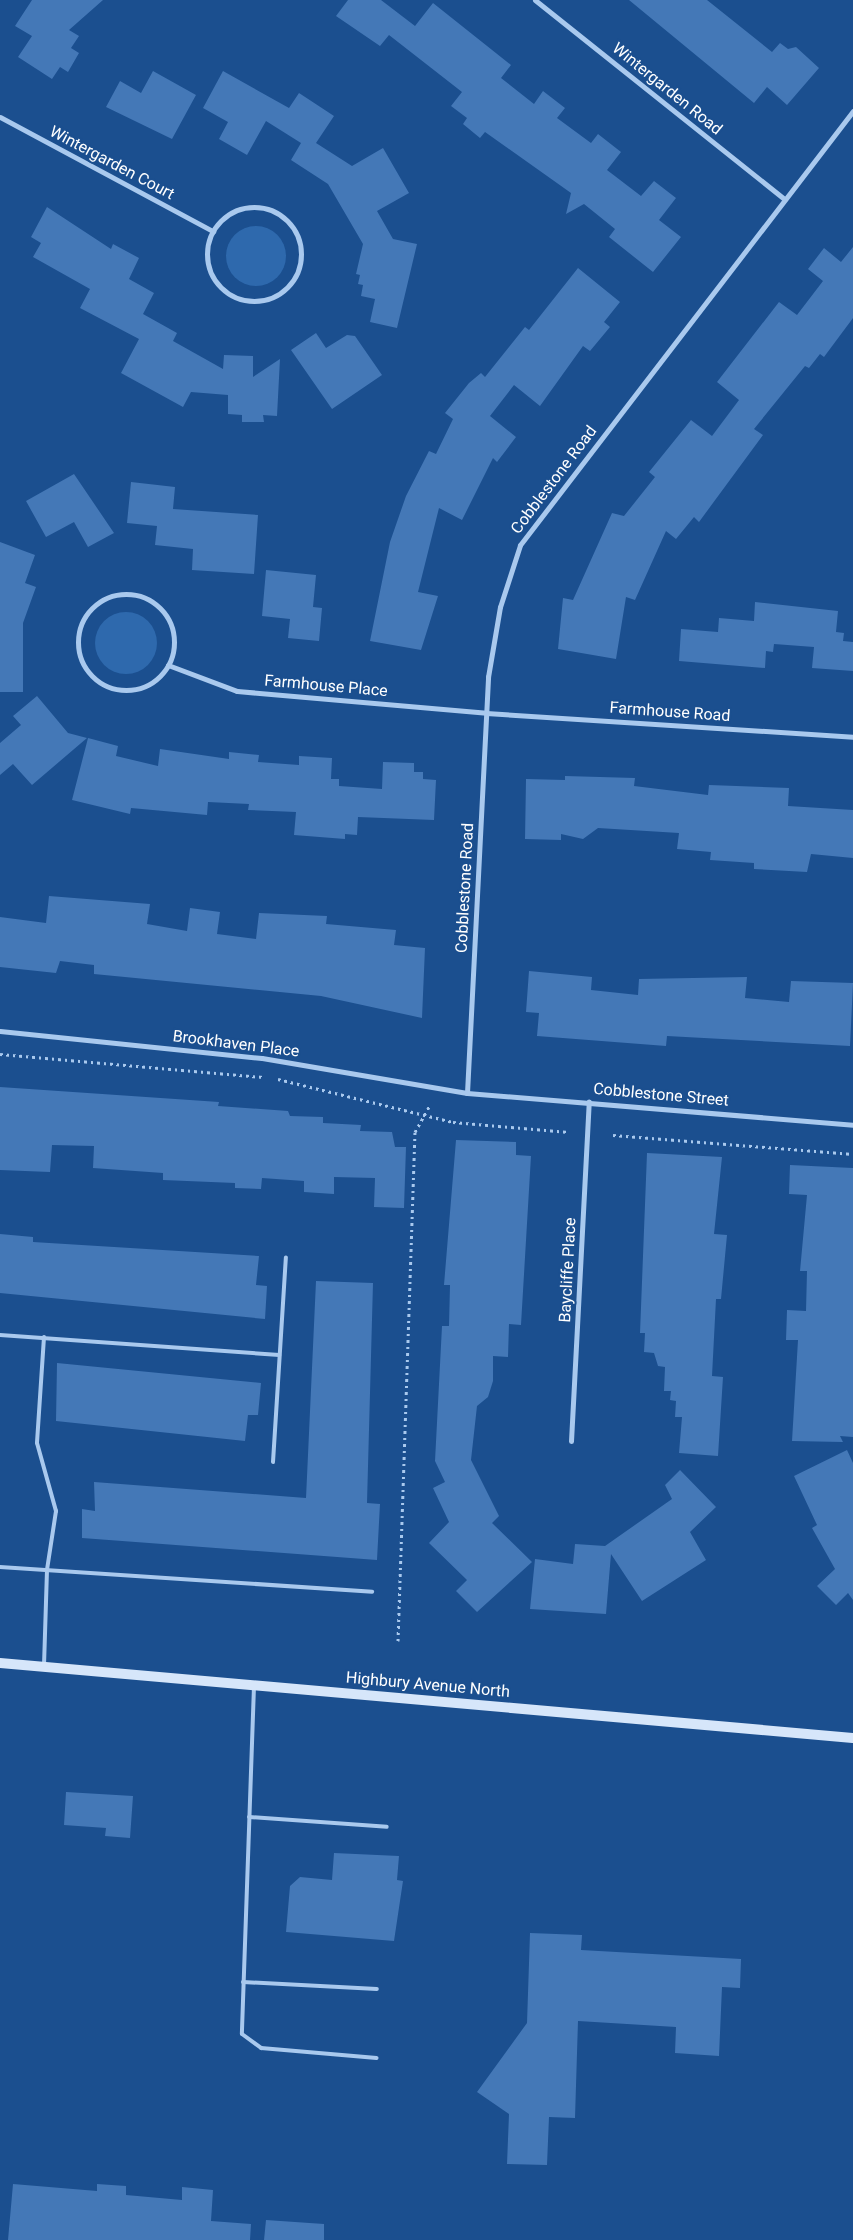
<!DOCTYPE html>
<html>
<head>
<meta charset="utf-8">
<style>
  body { margin:0 }
  #map { position:relative; width:853px; height:2240px; overflow:hidden; background:#1b4f8f; font-family:Roboto,sans-serif }
  div>[style] { position:absolute }
  [style*='--x'] { left:calc(var(--x)*1px); top:calc(var(--y)*1px); width:calc(var(--w)*1px); rotate:calc(var(--a)*1deg) }
  .green>* { inset:0; background:#2e69ad }
  .round { border-radius:50% }
  .building>* { inset:0; background:#4478b7 }
  .path>* { height:3px; margin-top:-1.5px; transform-origin:0; background:repeating-linear-gradient(90deg,#a9c9ee 0 2.5px,transparent 0 6.5px) }
  .lane>* { height:4px; margin:-2px; padding:0 2px; transform-origin:2px; border-radius:2px; background:#a9c9ee }
  .street>* { height:5px; margin:-2.5px; padding:0 2.5px; transform-origin:2.5px; border-radius:2.5px; background:#a9c9ee }
  .street>.ring { margin:-2.5px; padding:0; box-sizing:content-box; background:none; border:5px solid #a9c9ee; border-radius:50% }
  .secondary>* { height:10px; margin:-5px; padding:0 5px; transform-origin:5px; border-radius:5px; background:#d6e6fa }
  span { translate:-50% -50%; white-space:nowrap; text-align:center; line-height:1.15; -webkit-text-stroke:4px #1b4f8f; paint-order:stroke }
  .street-label { font-size:16px; color:#fff }
</style>
</head>
<body>
<div id="map">
  <div class="green">
    <div class="round" style="left:226px;top:226px;width:60px;height:60px"></div>
    <div class="round" style="left:95px;top:612px;width:62px;height:62px"></div>
  </div>
  <div class="building">
    <div style="clip-path:polygon(32px 0,103px 0,69px 30px,79px 36px,71px 48px,79px 53px,68px 72px,60px 67px,52px 79px,18px 57px,32px 36px,15px 26px)"></div>
    <div style="clip-path:polygon(348px 0,381px 0,415px 26px,433px 3px,511px 65px,501px 78px,534px 104px,543px 91px,565px 108px,557px 118px,591px 143px,598px 134px,621px 152px,607px 170px,641px 196px,654px 181px,676px 198px,659px 220px,681px 237px,653px 272px,609px 237px,615px 229px,584px 204px,566px 214px,571px 193px,485px 132px,480px 138px,463px 124px,467px 118px,451px 106px,462px 92px,389px 35px,380px 46px,336px 16px)"></div>
    <div style="clip-path:polygon(629px 0,707px 0,772px 52px,780px 43px,788px 49px,796px 47px,819px 68px,787px 105px,767px 87px,754px 103px)"></div>
    <div style="clip-path:polygon(153px 71px,196px 95px,172px 139px,106px 107px,120px 81px,141px 93px)"></div>
    <div style="clip-path:polygon(223px 71px,289px 108px,299px 93px,334px 116px,316px 143px,352px 166px,383px 148px,409px 193px,377px 211px,393px 239px,417px 244px,397px 328px,370px 322px,375px 299px,361px 296px,363px 285px,358px 284px,360px 275px,356px 274px,363px 244px,328px 184px,291px 160px,301px 143px,266px 121px,247px 155px,219px 139px,228px 122px,203px 108px)"></div>
    <div style="clip-path:polygon(47px 207px,111px 249px,113px 244px,139px 258px,129px 279px,154px 293px,143px 314px,177px 333px,173px 341px,223px 369px,224px 355px,253px 356px,253px 377px,280px 359px,277px 416px,263px 415px,264px 422px,242px 422px,242px 415px,228px 414px,228px 395px,191px 392px,183px 407px,121px 373px,139px 339px,80px 308px,90px 289px,33px 257px,41px 243px,31px 237px)"></div>
    <div style="clip-path:polygon(853px 247px,853px 318px,824px 357px,820px 354px,809px 368px,805px 366px,754px 429px,763px 435px,699px 522px,694px 517px,676px 539px,666px 531px,635px 600px,626px 597px,616px 659px,558px 649px,563px 598px,573px 600px,612px 513px,624px 516px,655px 477px,649px 472px,691px 420px,712px 436px,739px 400px,717px 382px,779px 302px,797px 315px,823px 281px,808px 269px,824px 248px,841px 262px)"></div>
    <div style="clip-path:polygon(578px 268px,620px 302px,604px 322px,610px 327px,590px 351px,583px 346px,540px 406px,514px 385px,490px 416px,516px 437px,497px 462px,493px 458px,462px 520px,439px 508px,418px 592px,438px 596px,421px 650px,370px 641px,390px 542px,406px 496px,429px 451px,436px 454px,453px 419px,445px 413px,469px 383px,481px 373px,485px 377px,525px 327px,529px 330px)"></div>
    <div style="clip-path:polygon(316px 333px,326px 348px,347px 335px,355px 336px,382px 375px,332px 409px,291px 350px)"></div>
    <div style="clip-path:polygon(74px 474px,114px 533px,88px 547px,74px 522px,46px 537px,26px 501px)"></div>
    <div style="clip-path:polygon(131px 482px,175px 487px,173px 509px,258px 515px,254px 574px,192px 570px,193px 549px,155px 545px,157px 526px,127px 523px)"></div>
    <div style="clip-path:polygon(0 542px,35px 555px,25px 583px,36px 587px,23px 623px,23px 692px,0 692px)"></div>
    <div style="clip-path:polygon(266px 570px,316px 575px,313px 607px,322px 608px,319px 641px,288px 638px,290px 619px,262px 616px)"></div>
    <div style="clip-path:polygon(755px 602px,838px 611px,836px 632px,844px 633px,843px 641px,853px 642px,853px 671px,812px 668px,814px 647px,774px 644px,773px 652px,766px 651px,765px 668px,679px 661px,681px 629px,718px 632px,719px 618px,754px 621px)"></div>
    <div style="clip-path:polygon(37px 696px,68px 733px,87px 738px,32px 785px,13px 764px,0 775px,0 743px,21px 725px,13px 716px)"></div>
    <div style="clip-path:polygon(88px 738px,118px 746px,116px 756px,158px 766px,160px 749px,229px 759px,229px 752px,259px 755px,258px 762px,299px 765px,299px 756px,332px 758px,331px 779px,339px 779px,339px 786px,382px 789px,383px 762px,414px 763px,414px 772px,423px 772px,423px 779px,436px 780px,434px 820px,358px 817px,357px 835px,345px 834px,345px 839px,294px 835px,296px 812px,248px 810px,249px 804px,208px 802px,207px 815px,131px 808px,130px 814px,72px 800px)"></div>
    <div style="clip-path:polygon(565px 776px,635px 778px,634px 786px,708px 795px,709px 785px,789px 788px,788px 806px,853px 810px,853px 858px,811px 854px,807px 872px,754px 869px,754px 863px,710px 860px,711px 852px,677px 849px,679px 833px,598px 828px,583px 839px,561px 834px,561px 840px,525px 839px,526px 779px,565px 780px)"></div>
    <div style="clip-path:polygon(49px 896px,150px 904px,147px 924px,187px 931px,190px 908px,220px 912px,217px 934px,256px 939px,259px 913px,327px 916px,326px 924px,396px 930px,394px 945px,425px 948px,422px 1018px,321px 996px,94px 974px,94px 965px,60px 961px,56px 973px,0 967px,0 917px,46px 923px)"></div>
    <div style="clip-path:polygon(529px 971px,592px 977px,591px 990px,638px 995px,639px 979px,747px 977px,745px 998px,789px 1002px,791px 981px,853px 983px,850px 1046px,667px 1036px,666px 1046px,537px 1036px,539px 1013px,526px 1012px)"></div>
    <div style="clip-path:polygon(0 1087px,219px 1102px,218px 1106px,288px 1111px,290px 1116px,323px 1117px,323px 1123px,361px 1125px,360px 1131px,392px 1132px,395px 1147px,406px 1147px,404px 1208px,374px 1207px,375px 1178px,334px 1177px,334px 1194px,304px 1192px,304px 1181px,262px 1178px,261px 1189px,235px 1188px,235px 1183px,163px 1180px,163px 1173px,93px 1168px,94px 1146px,52px 1145px,50px 1172px,0 1170px)"></div>
    <div style="clip-path:polygon(456px 1140px,516px 1142px,516px 1155px,531px 1156px,521px 1325px,509px 1324px,508px 1357px,493px 1356px,493px 1381px,488px 1397px,477px 1406px,471px 1460px,499px 1516px,492px 1523px,532px 1562px,477px 1612px,456px 1591px,467px 1580px,429px 1543px,449px 1522px,433px 1488px,445px 1482px,435px 1461px,442px 1326px,449px 1326px,450px 1285px,444px 1285px)"></div>
    <div style="clip-path:polygon(647px 1153px,722px 1157px,714px 1234px,727px 1235px,721px 1299px,716px 1299px,712px 1376px,723px 1377px,718px 1456px,679px 1453px,682px 1417px,675px 1417px,676px 1401px,670px 1400px,671px 1391px,664px 1391px,665px 1367px,658px 1366px,654px 1353px,644px 1352px,645px 1333px,640px 1333px)"></div>
    <div style="clip-path:polygon(790px 1165px,853px 1168px,853px 1437px,840px 1436px,843px 1442px,792px 1441px,798px 1340px,786px 1340px,787px 1310px,806px 1311px,807px 1271px,800px 1271px,807px 1195px,789px 1194px)"></div>
    <div style="clip-path:polygon(0 1234px,33px 1237px,33px 1242px,259px 1256px,256px 1285px,267px 1286px,265px 1319px,0 1293px)"></div>
    <div style="clip-path:polygon(316px 1281px,373px 1283px,367px 1503px,380px 1504px,377px 1560px,82px 1538px,82px 1509px,95px 1511px,94px 1482px,306px 1498px)"></div>
    <div style="clip-path:polygon(57px 1363px,261px 1383px,258px 1415px,248px 1415px,245px 1441px,56px 1421px)"></div>
    <div style="clip-path:polygon(847px 1450px,853px 1463px,853px 1600px,848px 1593px,836px 1605px,817px 1586px,835px 1569px,812px 1528px,817px 1525px,794px 1476px)"></div>
    <div style="clip-path:polygon(680px 1470px,716px 1507px,690px 1532px,706px 1560px,642px 1601px,611px 1554px,606px 1614px,530px 1609px,535px 1559px,573px 1564px,575px 1544px,605px 1546px,672px 1499px,665px 1485px)"></div>
    <div style="clip-path:polygon(66px 1792px,133px 1796px,130px 1838px,105px 1836px,106px 1828px,64px 1825px)"></div>
    <div style="clip-path:polygon(334px 1853px,399px 1856px,397px 1880px,403px 1881px,394px 1941px,286px 1932px,290px 1886px,300px 1877px,332px 1880px)"></div>
    <div style="clip-path:polygon(530px 1933px,582px 1935px,581px 1950px,741px 1959px,740px 1988px,722px 1987px,719px 2056px,675px 2053px,676px 2027px,578px 2021px,575px 2118px,549px 2117px,547px 2165px,507px 2164px,509px 2114px,477px 2092px,527px 2023px)"></div>
    <div style="clip-path:polygon(13px 2184px,97px 2191px,97px 2184px,126px 2186px,126px 2195px,182px 2200px,182px 2187px,213px 2190px,211px 2221px,251px 2224px,250px 2240px,8px 2240px)"></div>
    <div style="clip-path:polygon(266px 2220px,324px 2224px,324px 2240px,264px 2240px)"></div>
  </div>
  <div class="path">
    <div style="--x:0;--y:1054;--w:265;--a:5"></div>
    <div style="--x:278;--y:1079;--w:180;--a:13.8"></div>
    <div style="--x:453;--y:1122;--w:116;--a:4.9"></div>
    <div style="--x:613;--y:1135;--w:241;--a:4.5"></div>
    <div style="--x:398;--y:1641;--w:509;--a:-88.09"></div>
    <div style="--x:415;--y:1132;--w:31;--a:-61"></div>
  </div>
  <div class="lane">
    <div style="--x:0;--y:1335;--w:280;--a:4.1"></div>
    <div style="--x:44;--y:1337;--w:106;--a:93.8"></div>
    <div style="--x:37;--y:1443;--w:71;--a:74.4"></div>
    <div style="--x:56;--y:1511;--w:60;--a:98.7"></div>
    <div style="--x:47;--y:1570;--w:96;--a:91.8"></div>
    <div style="--x:273;--y:1462;--w:205;--a:-86.4"></div>
    <div style="--x:0;--y:1567;--w:373;--a:3.8"></div>
    <div style="--x:254;--y:1686;--w:348;--a:92"></div>
    <div style="--x:242;--y:2034;--w:24;--a:36"></div>
    <div style="--x:261;--y:2048;--w:116;--a:4.9"></div>
    <div style="--x:249;--y:1817;--w:138;--a:4.1"></div>
    <div style="--x:243;--y:1982;--w:134;--a:3"></div>
  </div>
  <div class="street">
    <div style="--x:535;--y:0;--w:317;--a:38.6"></div>
    <div style="--x:0;--y:117;--w:242;--a:28.2"></div>
    <div class="ring" style="left:207px;top:207px;width:89px;height:89px"></div>
    <div class="ring" style="left:78px;top:594px;width:91px;height:91px"></div>
    <div style="--x:168;--y:665;--w:74;--a:20.6"></div>
    <div style="--x:237;--y:691;--w:250;--a:5"></div>
    <div style="--x:486;--y:713;--w:368;--a:3.7"></div>
    <div style="--x:0;--y:1031;--w:263;--a:5.9"></div>
    <div style="--x:262;--y:1058;--w:208;--a:9.7"></div>
    <div style="--x:467;--y:1093;--w:387;--a:4.7"></div>
    <div style="--x:467;--y:1093;--w:417;--a:-87.1"></div>
    <div style="--x:488;--y:677;--w:71;--a:-80.3"></div>
    <div style="--x:500;--y:607;--w:65;--a:-72.1"></div>
    <div style="--x:520;--y:545;--w:547;--a:-52.5"></div>
    <div style="--x:571;--y:1441;--w:340;--a:-87"></div>
  </div>
  <div class="secondary">
    <div style="--x:0;--y:1663;--w:856;--a:5.02"></div>
  </div>
  <div class="street-label">
    <span style="left:667px;top:89px;rotate:39deg">Wintergarden Road</span>
    <span style="left:112px;top:163px;rotate:28deg">Wintergarden Court</span>
    <span style="left:554px;top:480px;rotate:-53deg">Cobblestone Road</span>
    <span style="left:326px;top:686px;rotate:5deg">Farmhouse Place</span>
    <span style="left:670px;top:712px;rotate:4deg">Farmhouse Road</span>
    <span style="left:465px;top:888px;rotate:-87deg">Cobblestone Road</span>
    <span style="left:236px;top:1044px;rotate:7deg">Brookhaven Place</span>
    <span style="left:661px;top:1095px;rotate:5deg">Cobblestone Street</span>
    <span style="left:568px;top:1270px;rotate:-87deg">Baycliffe Place</span>
    <span style="left:428px;top:1685px;rotate:5deg">Highbury Avenue North</span>
  </div>
</div>
</body>
</html>
